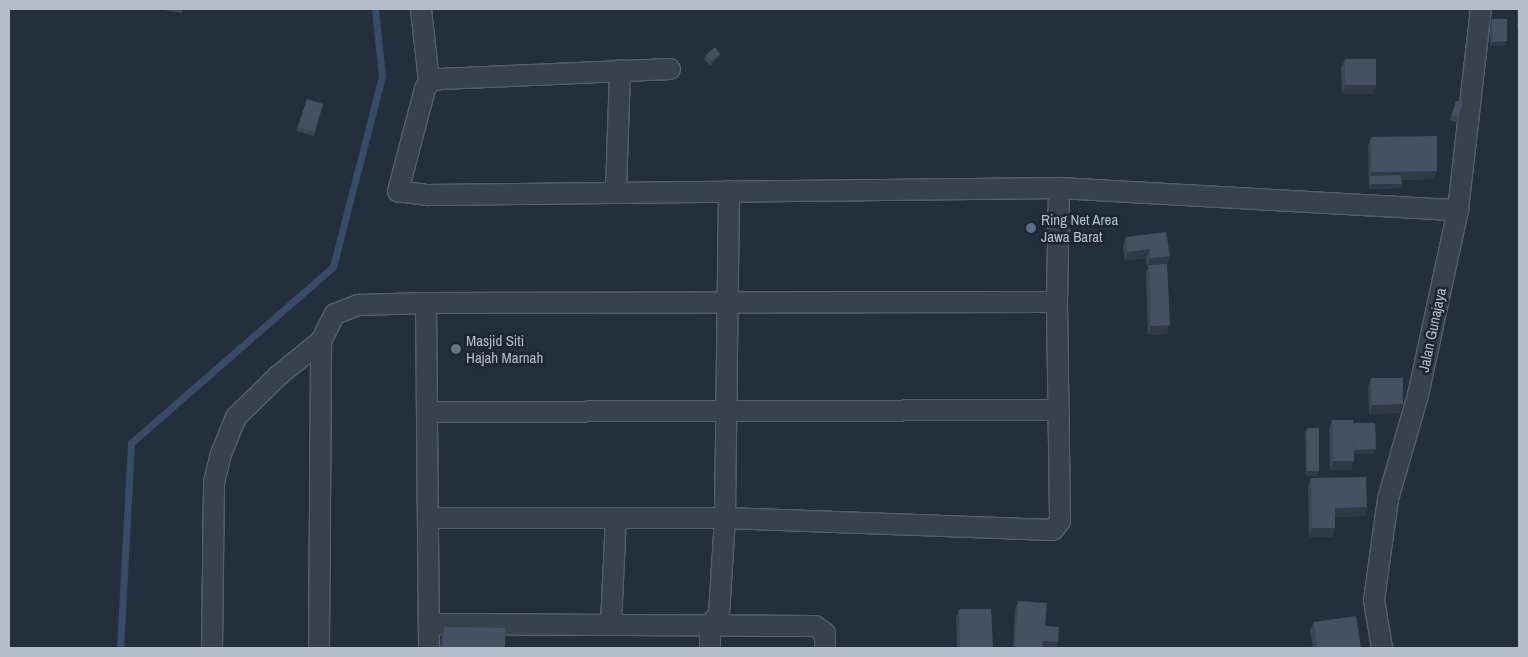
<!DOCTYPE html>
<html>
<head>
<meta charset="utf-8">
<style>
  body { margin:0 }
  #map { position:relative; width:1528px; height:657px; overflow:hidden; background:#242f3e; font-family:"Archivo Narrow",sans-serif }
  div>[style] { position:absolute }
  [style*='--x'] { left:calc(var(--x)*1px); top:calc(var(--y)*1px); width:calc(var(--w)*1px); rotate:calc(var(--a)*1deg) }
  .stream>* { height:7px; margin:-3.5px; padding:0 3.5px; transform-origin:3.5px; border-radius:3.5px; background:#394c67 }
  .roads { filter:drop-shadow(1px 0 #565f6c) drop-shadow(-1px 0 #565f6c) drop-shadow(0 1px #565f6c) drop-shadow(0 -1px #565f6c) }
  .street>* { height:20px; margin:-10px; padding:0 10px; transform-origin:10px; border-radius:10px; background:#38414e }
  .wall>* { inset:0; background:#3b4654 }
  .shaded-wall>* { inset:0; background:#303945 }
  .building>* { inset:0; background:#455162 }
  .dots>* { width:14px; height:14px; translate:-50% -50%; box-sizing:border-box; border:2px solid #1d2633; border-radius:50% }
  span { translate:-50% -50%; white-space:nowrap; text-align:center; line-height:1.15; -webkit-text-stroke:5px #1d2633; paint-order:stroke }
  .poi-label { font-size:15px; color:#b4bcc9 }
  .left { translate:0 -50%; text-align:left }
  .street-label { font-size:15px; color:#b4bcc9 }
  .frame { position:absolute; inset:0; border:10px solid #b4bcc9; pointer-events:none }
</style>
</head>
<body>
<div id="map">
  <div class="stream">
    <div style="--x:120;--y:648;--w:205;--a:-86.9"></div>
    <div style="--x:131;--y:443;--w:268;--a:-41.1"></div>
    <div style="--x:333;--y:267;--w:197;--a:-75.6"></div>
    <div style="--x:382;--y:76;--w:67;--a:-96"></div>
  </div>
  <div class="roads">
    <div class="street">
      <div style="--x:421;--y:9;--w:73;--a:83.7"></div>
      <div style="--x:670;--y:69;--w:230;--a:177.5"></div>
      <div style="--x:440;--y:79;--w:11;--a:165"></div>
      <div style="--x:429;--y:82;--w:8;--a:120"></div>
      <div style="--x:425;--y:89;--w:106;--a:104.8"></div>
      <div style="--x:398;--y:191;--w:30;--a:8"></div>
      <div style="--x:428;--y:195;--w:631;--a:-0.64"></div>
      <div style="--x:1059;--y:188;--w:400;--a:3.2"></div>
      <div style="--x:616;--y:191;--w:121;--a:-88.1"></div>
      <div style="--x:1057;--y:302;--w:114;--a:-89"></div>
      <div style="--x:426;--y:303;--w:345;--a:89.5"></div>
      <div style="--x:427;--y:412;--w:632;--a:-0.18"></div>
      <div style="--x:611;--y:623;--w:105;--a:-87.3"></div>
      <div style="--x:431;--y:624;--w:384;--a:0.3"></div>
      <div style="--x:815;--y:626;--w:12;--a:35"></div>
      <div style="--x:825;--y:633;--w:15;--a:90"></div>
      <div style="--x:212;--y:648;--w:166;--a:-89.3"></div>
      <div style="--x:214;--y:482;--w:29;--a:-76"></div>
      <div style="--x:221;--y:454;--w:40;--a:-68"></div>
      <div style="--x:236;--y:417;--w:59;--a:-44.3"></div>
      <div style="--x:278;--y:376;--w:55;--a:-39.1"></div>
      <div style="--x:319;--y:648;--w:307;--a:-89.6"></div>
      <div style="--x:321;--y:341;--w:30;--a:-63"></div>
      <div style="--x:335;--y:314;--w:26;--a:-21"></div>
      <div style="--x:359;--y:305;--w:67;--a:-1.7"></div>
      <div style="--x:426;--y:303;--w:631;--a:-0.09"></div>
      <div style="--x:1057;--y:302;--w:219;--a:89.2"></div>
      <div style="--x:1060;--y:521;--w:11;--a:128"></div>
      <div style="--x:1053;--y:530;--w:328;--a:-177.9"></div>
      <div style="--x:725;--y:518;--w:295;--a:180"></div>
      <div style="--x:710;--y:648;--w:23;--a:-90"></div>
      <div style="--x:710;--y:625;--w:14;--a:-51"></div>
      <div style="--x:719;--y:614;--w:96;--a:-86.4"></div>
      <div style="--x:725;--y:518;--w:327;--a:-89.3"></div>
      <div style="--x:1382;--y:648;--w:49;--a:-99.5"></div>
      <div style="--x:1374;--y:600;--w:102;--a:-82.1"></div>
      <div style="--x:1388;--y:499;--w:108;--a:-73.9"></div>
      <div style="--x:1418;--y:395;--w:189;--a:-77.8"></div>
      <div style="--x:1458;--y:210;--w:202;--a:-83.5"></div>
    </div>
  </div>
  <div class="wall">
    <div style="clip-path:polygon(163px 9px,183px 9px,182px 13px,163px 10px)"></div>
    <div style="clip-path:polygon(1518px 9px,1519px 9px,1519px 30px,1517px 30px,1517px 12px)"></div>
    <div style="clip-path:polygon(1492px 19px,1506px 46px,1490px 46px,1490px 24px)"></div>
    <div style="clip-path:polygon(706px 55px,719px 58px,710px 66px,704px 59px)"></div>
    <div style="clip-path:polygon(1345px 59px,1373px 94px,1342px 94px,1341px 68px)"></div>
    <div style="clip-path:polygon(307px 99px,315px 132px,314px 136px,296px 131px)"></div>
    <div style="clip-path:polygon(1456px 101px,1463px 102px,1457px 122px,1450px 120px)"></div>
    <div style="clip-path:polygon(1371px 137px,1434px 179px,1401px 180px,1400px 188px,1369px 189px,1368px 146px)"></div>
    <div style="clip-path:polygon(1126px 237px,1170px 256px,1167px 264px,1167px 334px,1148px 335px,1146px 273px,1148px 267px,1147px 267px,1146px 258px,1125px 261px,1123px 246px)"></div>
    <div style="clip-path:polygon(1371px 378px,1400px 413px,1369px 414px,1368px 387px)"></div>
    <div style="clip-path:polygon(1332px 420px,1353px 423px,1374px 454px,1354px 454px,1351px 470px,1330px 470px,1329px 429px)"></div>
    <div style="clip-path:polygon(1307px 428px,1317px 476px,1306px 476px,1305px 432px)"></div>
    <div style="clip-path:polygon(1311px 478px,1367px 507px,1364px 516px,1335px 517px,1332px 537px,1309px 537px,1308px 486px)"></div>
    <div style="clip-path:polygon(1018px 601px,1045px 626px,1058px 642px,1056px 648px,1013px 648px,1015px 610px)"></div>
    <div style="clip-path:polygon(959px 609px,993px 647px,992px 648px,957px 648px,956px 618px)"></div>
    <div style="clip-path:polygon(1314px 622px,1361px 648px,1313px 648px,1310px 630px)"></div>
    <div style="clip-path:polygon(444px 627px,505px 648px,440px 648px,441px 636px)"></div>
  </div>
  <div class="shaded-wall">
    <div style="clip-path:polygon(1507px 41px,1506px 46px,1490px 46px,1492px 42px)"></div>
    <div style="clip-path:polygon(720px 54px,719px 58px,710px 66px,712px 61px)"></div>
    <div style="clip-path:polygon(1345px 85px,1376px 85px,1373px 94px,1342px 94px)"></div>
    <div style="clip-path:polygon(1437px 171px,1434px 179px,1371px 180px,1370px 176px,1372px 172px)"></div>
    <div style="clip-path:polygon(1371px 184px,1402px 184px,1400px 188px,1369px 189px)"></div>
    <div style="clip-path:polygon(1150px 249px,1146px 258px,1125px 261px,1128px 252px)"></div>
    <div style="clip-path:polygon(1170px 256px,1166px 265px,1149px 265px,1148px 267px,1147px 267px,1150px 258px)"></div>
    <div style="clip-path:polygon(1170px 325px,1167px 334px,1148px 335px,1151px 326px)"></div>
    <div style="clip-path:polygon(1403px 404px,1400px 413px,1369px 414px,1372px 405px)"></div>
    <div style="clip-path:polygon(1376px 449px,1374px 454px,1350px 454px,1352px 450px)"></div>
    <div style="clip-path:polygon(1333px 461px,1354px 461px,1351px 470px,1330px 470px)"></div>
    <div style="clip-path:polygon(1307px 471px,1319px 471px,1317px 476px,1306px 476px)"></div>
    <div style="clip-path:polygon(1367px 507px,1364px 516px,1332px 517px,1335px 508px)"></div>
    <div style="clip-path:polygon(1312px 528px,1335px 528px,1332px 537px,1309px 537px)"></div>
    <div style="clip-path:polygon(1043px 641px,1058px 642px,1056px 648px,1040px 648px)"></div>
    <div style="clip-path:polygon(993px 647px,992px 648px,960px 648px)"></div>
  </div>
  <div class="building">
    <div style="clip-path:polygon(1492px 19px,1507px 19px,1507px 41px,1492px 42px)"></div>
    <div style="clip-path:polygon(715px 47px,720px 54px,712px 61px,706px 55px)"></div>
    <div style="clip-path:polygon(1345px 59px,1376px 59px,1376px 85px,1345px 85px)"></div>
    <div style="clip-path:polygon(307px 99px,323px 104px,315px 132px,298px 127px)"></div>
    <div style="clip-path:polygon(1456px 101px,1463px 102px,1458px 117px,1452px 115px)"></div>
    <div style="clip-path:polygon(1437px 136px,1437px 171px,1372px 172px,1371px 137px)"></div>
    <div style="clip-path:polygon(1401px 175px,1402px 184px,1371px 184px,1370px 176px)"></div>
    <div style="clip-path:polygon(1166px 232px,1170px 256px,1150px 258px,1150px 249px,1128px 252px,1126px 237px)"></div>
    <div style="clip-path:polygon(1167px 264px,1170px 325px,1151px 326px,1149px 265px)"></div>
    <div style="clip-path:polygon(1371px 378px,1403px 378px,1403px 404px,1372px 405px)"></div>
    <div style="clip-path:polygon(1332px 420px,1353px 420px,1354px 461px,1333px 461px)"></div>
    <div style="clip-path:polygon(1353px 423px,1375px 423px,1376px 449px,1354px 450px)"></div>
    <div style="clip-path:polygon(1307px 428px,1319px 428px,1319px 471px,1307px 471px)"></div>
    <div style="clip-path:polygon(1366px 477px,1367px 507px,1335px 508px,1335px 528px,1312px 528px,1311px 478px)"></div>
    <div style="clip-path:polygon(1018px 601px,1047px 603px,1045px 626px,1059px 627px,1058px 642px,1043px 641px,1042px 648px,1015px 648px)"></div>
    <div style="clip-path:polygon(959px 609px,991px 609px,993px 647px,960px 648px)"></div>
    <div style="clip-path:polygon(1356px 616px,1361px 648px,1317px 648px,1314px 622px)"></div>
    <div style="clip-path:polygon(444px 627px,505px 628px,505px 648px,443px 648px)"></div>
  </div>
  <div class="dots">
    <div style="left:1031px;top:228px;background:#5c6f8a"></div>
    <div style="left:456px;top:349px;background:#6b7280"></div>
  </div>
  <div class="poi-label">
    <span class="left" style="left:1041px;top:228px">Ring Net Area<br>Jawa Barat</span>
    <span class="left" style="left:466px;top:349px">Masjid Siti<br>Hajah Marnah</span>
  </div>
  <div class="street-label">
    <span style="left:1432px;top:330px;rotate:-78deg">Jalan Gunajaya</span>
  </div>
  <div class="frame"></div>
</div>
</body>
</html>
